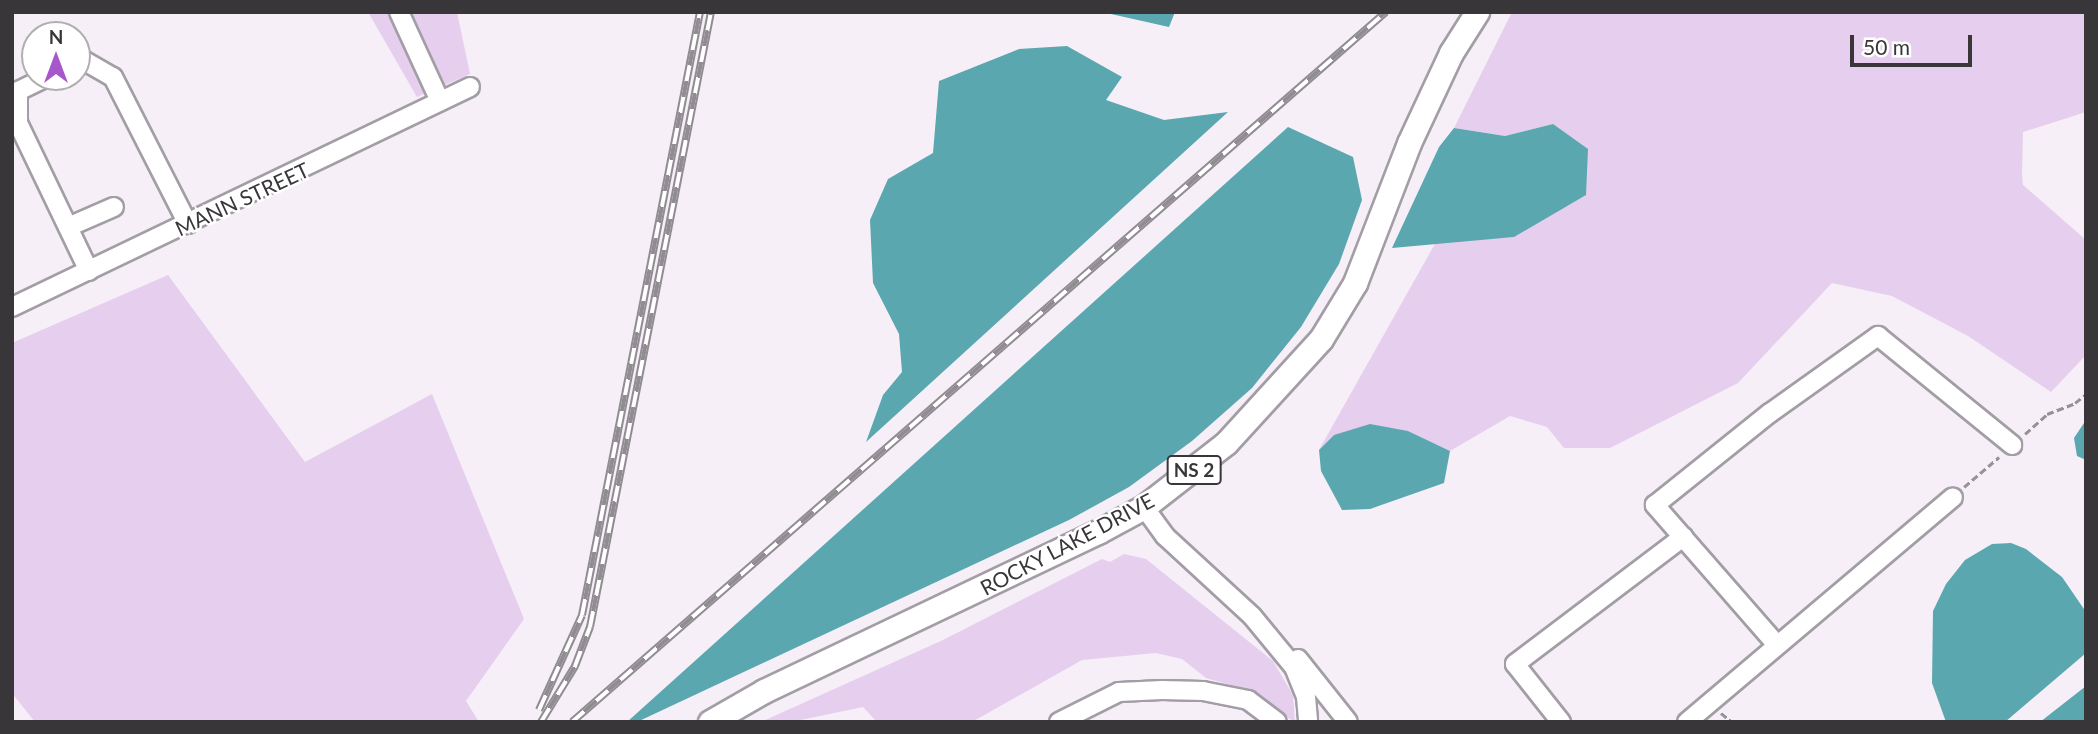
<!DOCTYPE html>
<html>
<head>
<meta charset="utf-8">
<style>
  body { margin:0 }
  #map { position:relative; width:2098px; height:734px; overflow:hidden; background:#f6eff8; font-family:Lato,sans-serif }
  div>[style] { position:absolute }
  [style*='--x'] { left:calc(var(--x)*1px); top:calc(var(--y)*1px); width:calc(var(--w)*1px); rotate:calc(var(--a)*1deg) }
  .green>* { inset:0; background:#e6ceee }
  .water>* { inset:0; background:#5aa7b0 }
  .path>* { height:2.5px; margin-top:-1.25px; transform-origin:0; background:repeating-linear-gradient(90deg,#959197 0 7px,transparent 0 10.5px) }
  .roads { filter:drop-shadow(2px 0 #a39da5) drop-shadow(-2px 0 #a39da5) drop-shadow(0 2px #a39da5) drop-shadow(0 -2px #a39da5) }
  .minor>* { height:18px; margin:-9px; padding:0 9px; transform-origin:9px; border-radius:9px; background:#fff }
  .major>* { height:23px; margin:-11.5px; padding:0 11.5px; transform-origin:11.5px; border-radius:11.5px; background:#fff }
  .rail>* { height:8px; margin-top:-4px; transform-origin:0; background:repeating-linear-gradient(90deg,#fff 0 16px,#908c92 0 32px); box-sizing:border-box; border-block:2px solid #908c92 }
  span { translate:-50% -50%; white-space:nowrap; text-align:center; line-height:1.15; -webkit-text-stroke:5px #fff; paint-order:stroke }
  .shield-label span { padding:2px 5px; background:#fff; border:2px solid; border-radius:5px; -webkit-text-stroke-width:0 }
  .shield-label { font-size:19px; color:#383639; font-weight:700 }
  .street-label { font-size:21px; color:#383639 }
  .frame { position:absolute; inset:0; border:14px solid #383639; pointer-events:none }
  .north { position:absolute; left:21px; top:21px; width:70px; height:70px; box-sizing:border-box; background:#fff; border:2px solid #afafb0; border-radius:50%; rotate:0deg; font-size:19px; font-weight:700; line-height:28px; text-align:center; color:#383639 }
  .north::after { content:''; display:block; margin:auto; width:24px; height:32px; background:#a657c9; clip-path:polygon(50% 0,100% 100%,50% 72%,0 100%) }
  .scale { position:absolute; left:1850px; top:35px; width:122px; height:32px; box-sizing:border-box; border:4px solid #383639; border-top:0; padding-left:9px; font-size:21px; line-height:24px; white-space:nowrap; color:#383639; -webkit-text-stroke:5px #fff; paint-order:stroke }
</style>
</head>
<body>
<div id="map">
  <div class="green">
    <div style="clip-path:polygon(368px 12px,457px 12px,470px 74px,417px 97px)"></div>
    <div style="clip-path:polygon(1512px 12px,2086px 12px,2086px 112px,2023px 132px,2022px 174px,2023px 185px,2086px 240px,2086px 355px,2051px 392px,1968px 336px,1892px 296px,1832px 283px,1738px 383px,1610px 448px,1564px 448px,1547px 427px,1510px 416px,1450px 451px,1408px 431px,1334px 435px,1319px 450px,1436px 242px,1514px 237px,1553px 124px,1505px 136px,1454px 128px)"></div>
    <div style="clip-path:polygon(168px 275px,305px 462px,432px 394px,524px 619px,466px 701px,479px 722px,35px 722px,12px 693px,12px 343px)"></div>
    <div style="clip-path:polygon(1124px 554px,1146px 559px,1273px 661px,1293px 695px,1295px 722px,1237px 687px,1206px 678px,1182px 659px,1156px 653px,1082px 660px,972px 722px,877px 722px,863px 707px,791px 722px,761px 722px,943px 640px,1102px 559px,1110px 562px)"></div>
  </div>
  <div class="water">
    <div style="clip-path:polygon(1102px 12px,1175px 12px,1169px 27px)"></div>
    <div style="clip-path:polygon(1067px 46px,1122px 77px,1106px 100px,1164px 120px,1228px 112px,866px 442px,883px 395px,902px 372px,899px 334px,873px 283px,870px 220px,888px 179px,933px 153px,939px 81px,1019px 49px)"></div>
    <div style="clip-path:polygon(1553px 124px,1588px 149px,1586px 195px,1514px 237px,1392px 248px,1439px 147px,1454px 128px,1505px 136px)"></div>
    <div style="clip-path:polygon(1288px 127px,1353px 157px,1362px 200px,1339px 264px,1301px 327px,1252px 388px,1192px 441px,1129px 487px,1069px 520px,637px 722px,627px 722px)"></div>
    <div style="clip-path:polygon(2086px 420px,2086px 460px,2077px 456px,2074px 438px)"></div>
    <div style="clip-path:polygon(1370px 424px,1408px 431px,1450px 451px,1444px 483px,1370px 509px,1342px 510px,1321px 471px,1319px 450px,1334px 435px)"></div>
    <div style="clip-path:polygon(2011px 543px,2026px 549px,2062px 577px,2086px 612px,2086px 653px,2005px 722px,1946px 722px,1932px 683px,1933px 611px,1946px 584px,1965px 560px,1992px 544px)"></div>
    <div style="clip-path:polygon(2086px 686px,2086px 722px,2040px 722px)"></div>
  </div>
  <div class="path">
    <div style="--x:2025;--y:434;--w:30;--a:-42"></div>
    <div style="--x:2047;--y:414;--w:30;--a:-21"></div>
    <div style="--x:2075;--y:403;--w:14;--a:-39"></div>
    <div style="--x:1964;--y:487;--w:46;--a:-40.6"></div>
    <div style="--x:1721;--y:713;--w:14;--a:39"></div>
  </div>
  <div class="roads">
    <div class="minor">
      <div style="--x:399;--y:12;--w:98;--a:65.3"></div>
      <div style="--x:77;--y:63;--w:7;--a:-27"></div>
      <div style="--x:83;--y:60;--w:34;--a:30"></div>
      <div style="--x:113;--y:77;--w:165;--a:63"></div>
      <div style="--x:47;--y:77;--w:32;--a:154"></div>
      <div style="--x:18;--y:91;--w:32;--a:90"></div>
      <div style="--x:18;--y:123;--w:164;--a:64.4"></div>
      <div style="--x:68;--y:227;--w:50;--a:-23.5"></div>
      <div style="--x:12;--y:307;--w:508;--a:-25.66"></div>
      <div style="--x:1144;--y:507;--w:36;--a:54"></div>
      <div style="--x:1165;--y:536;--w:118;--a:42.6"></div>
      <div style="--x:1252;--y:616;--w:66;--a:50.5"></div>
      <div style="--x:1294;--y:667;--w:32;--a:68"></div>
      <div style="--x:1306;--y:697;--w:25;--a:85"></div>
      <div style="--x:1777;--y:645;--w:186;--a:-131.1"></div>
      <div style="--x:1655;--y:505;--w:147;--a:-38.7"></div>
      <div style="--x:1770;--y:413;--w:133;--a:-35.5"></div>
      <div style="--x:1878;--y:336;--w:173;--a:39.1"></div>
      <div style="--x:1298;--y:659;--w:80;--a:51.6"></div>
      <div style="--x:1059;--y:722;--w:67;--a:-26.6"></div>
      <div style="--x:1119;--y:692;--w:43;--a:-2.7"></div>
      <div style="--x:1162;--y:690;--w:41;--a:1.4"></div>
      <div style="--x:1203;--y:691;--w:46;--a:11.3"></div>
      <div style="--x:1248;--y:700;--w:36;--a:37"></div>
      <div style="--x:1561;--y:722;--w:74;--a:-128.4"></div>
      <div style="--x:1515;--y:664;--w:211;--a:-37.1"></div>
      <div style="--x:1687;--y:722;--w:348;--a:-40.2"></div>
    </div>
    <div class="major">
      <div style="--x:710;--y:722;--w:62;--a:-29.9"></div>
      <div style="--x:764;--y:691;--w:370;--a:-25.5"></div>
      <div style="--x:1098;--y:532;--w:52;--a:-28.5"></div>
      <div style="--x:1144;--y:507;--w:104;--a:-38"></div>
      <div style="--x:1226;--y:443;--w:141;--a:-47.6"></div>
      <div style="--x:1321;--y:339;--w:66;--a:-58.7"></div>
      <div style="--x:1355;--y:283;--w:150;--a:-68.9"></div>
      <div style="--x:1409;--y:143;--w:99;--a:-65"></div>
      <div style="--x:1451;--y:53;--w:49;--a:-57.6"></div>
    </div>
  </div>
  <div class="rail">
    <div style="--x:539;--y:710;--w:104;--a:-65.6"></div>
    <div style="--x:582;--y:615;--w:614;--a:-78.93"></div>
    <div style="--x:541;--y:722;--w:66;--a:-58.7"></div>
    <div style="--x:575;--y:666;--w:42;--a:-69"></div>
    <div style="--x:590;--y:627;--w:627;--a:-78.87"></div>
    <div style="--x:572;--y:722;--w:1080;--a:-41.1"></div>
  </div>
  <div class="shield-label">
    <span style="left:1194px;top:470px">NS 2</span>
  </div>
  <div class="street-label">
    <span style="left:242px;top:199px;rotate:-25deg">MANN STREET</span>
    <span style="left:1067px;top:544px;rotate:-28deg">ROCKY LAKE DRIVE</span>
  </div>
  <div class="frame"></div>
  <div class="north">N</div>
  <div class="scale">50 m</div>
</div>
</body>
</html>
